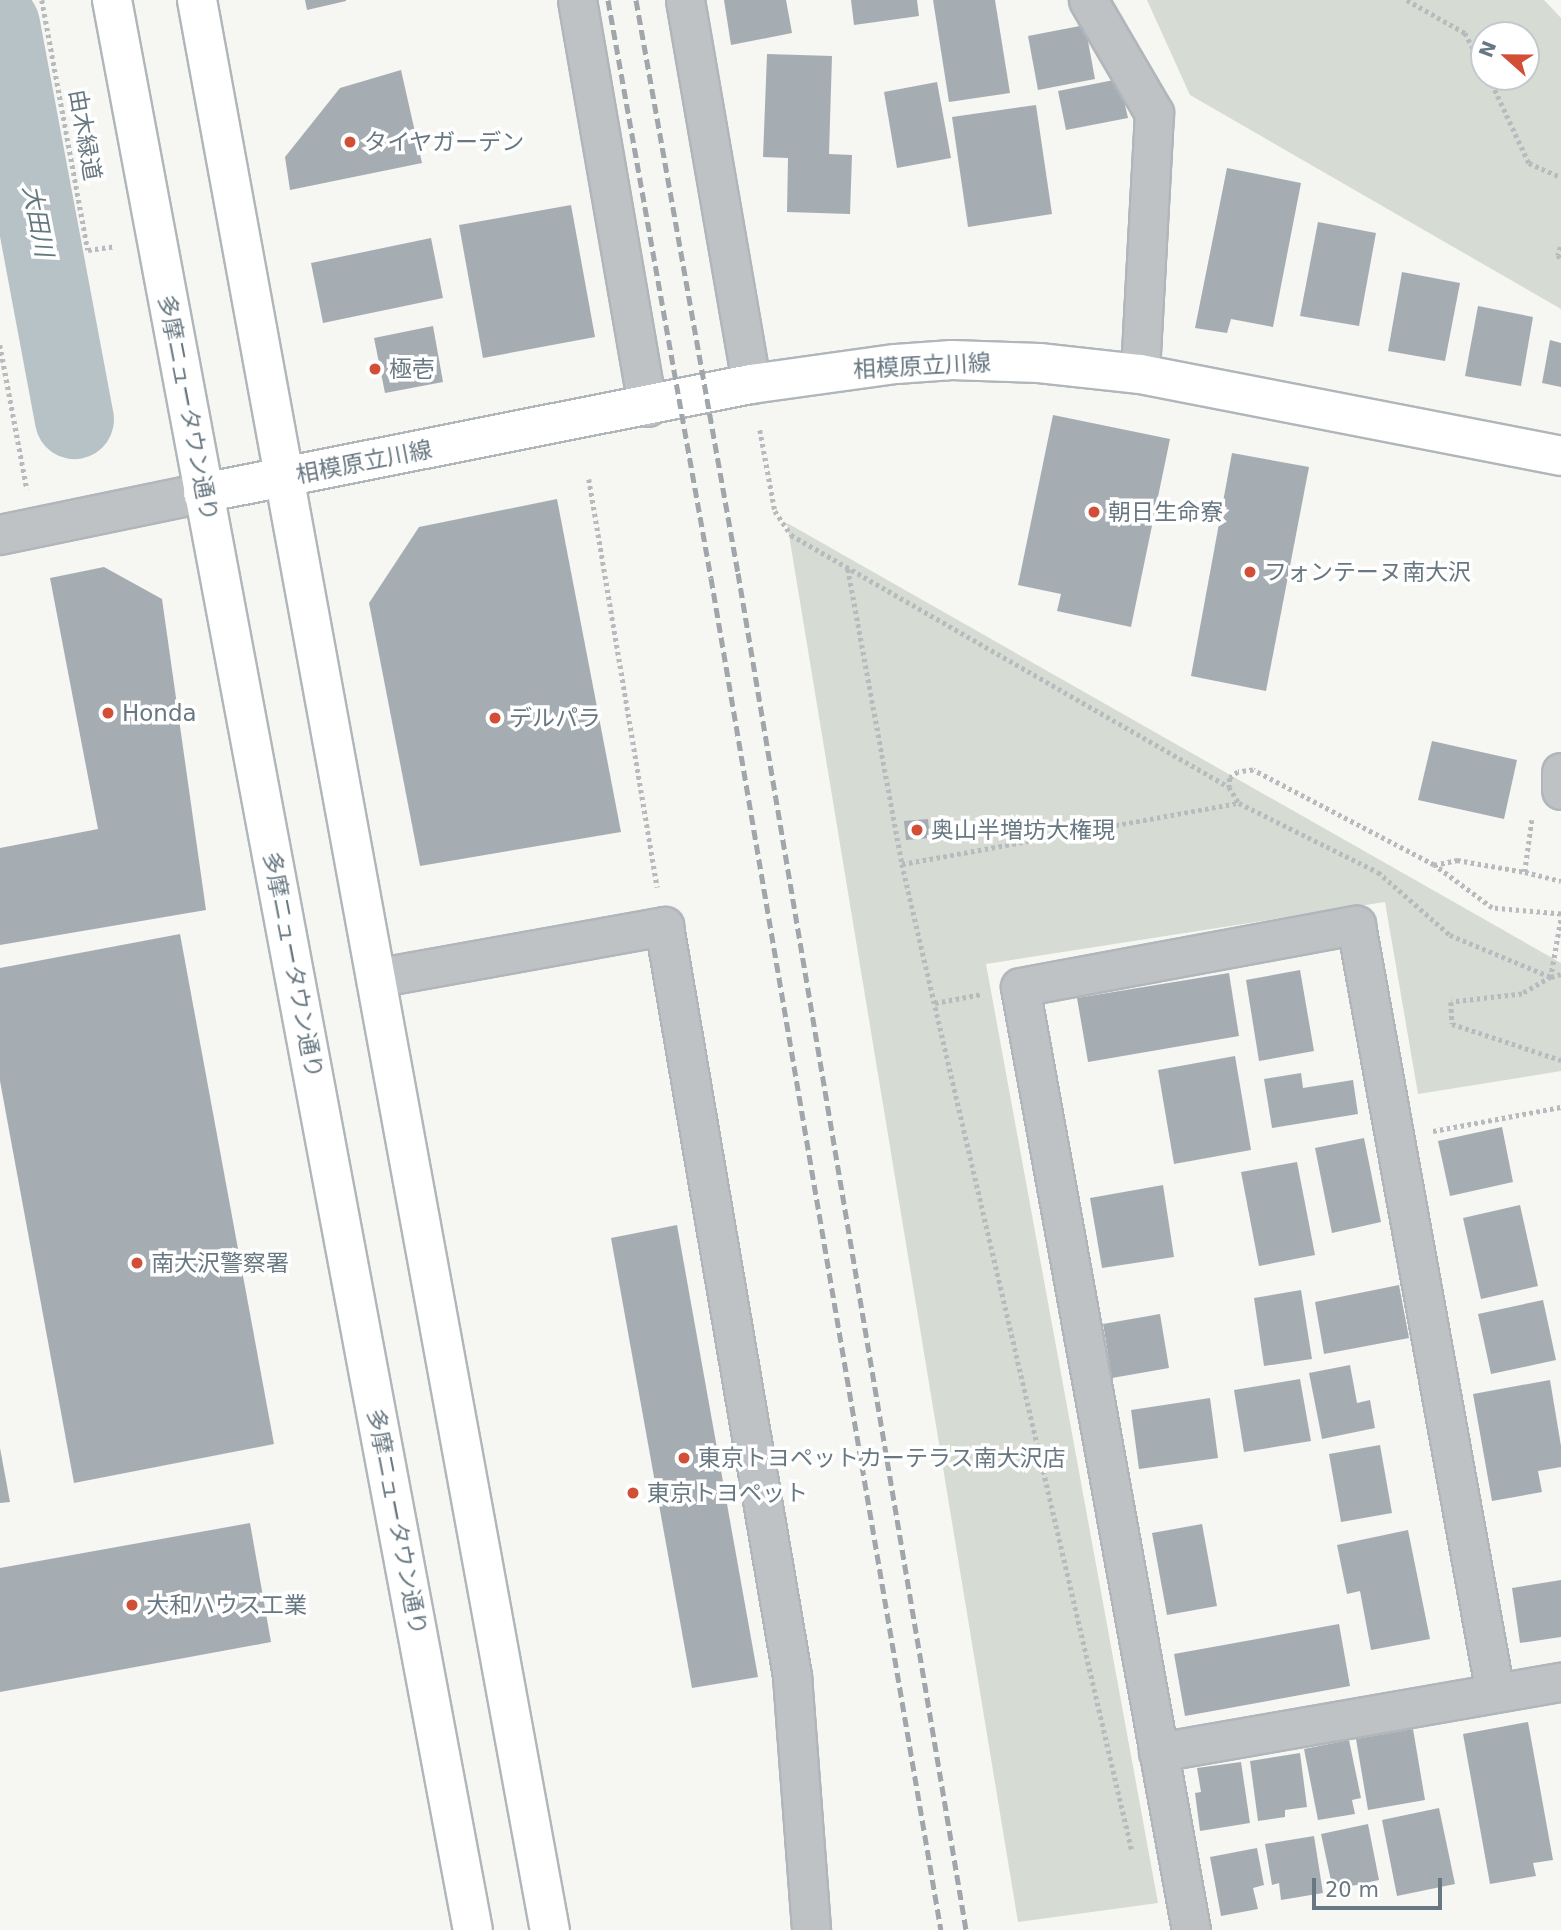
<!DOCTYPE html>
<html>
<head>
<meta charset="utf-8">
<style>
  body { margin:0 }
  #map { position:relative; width:1561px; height:1930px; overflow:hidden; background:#f6f6f3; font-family:"DejaVu Sans","Noto Sans JP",sans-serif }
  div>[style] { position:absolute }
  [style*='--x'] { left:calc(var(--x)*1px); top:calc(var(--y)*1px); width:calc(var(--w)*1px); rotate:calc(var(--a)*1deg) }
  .green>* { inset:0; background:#d6dbd3 }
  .river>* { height:79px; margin:-39.5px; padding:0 39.5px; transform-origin:39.5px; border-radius:39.5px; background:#b6c2c5 }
  .building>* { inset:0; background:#a6adb2 }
  .path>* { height:4.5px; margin-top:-2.25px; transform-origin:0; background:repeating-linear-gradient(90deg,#b8bbbd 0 3.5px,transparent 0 7px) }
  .roads { filter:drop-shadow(2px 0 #b0b6ba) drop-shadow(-2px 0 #b0b6ba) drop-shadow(0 2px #b0b6ba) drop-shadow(0 -2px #b0b6ba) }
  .minor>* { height:37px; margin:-18.5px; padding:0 18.5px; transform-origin:18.5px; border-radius:18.5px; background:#bec2c5 }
  .tertiary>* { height:38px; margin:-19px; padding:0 19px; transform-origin:19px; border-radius:19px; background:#bec2c5 }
  .secondary>* { height:38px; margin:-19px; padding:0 19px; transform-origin:19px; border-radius:19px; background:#fff }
  .rail>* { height:5px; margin-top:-2.5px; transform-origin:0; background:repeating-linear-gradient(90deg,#a0a6ab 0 10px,transparent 0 15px) }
  .dots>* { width:19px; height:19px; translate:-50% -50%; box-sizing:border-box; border:4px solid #fff; border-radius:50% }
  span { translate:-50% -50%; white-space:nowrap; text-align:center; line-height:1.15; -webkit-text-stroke:7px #fff; paint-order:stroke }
  .street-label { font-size:23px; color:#687882 }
  .poi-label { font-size:23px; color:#687882 }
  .left { translate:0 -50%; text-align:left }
  .water-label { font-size:24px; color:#64797e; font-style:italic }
  .north { position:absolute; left:1470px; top:21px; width:70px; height:70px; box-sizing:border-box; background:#fff; border:2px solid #c3c9cd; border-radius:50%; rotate:291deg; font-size:19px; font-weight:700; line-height:28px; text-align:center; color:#687882 }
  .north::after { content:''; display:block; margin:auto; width:24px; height:32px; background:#d24e37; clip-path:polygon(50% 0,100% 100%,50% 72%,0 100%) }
  .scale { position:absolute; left:1312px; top:1878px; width:130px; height:32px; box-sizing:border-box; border:4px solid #687882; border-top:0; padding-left:9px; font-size:21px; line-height:24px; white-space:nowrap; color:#687882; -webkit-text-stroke:5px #fff; paint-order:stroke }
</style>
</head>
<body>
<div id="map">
  <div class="green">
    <div style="clip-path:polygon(evenodd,1147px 0,1544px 0,1561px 18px,1561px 309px,1190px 95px,1147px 0,1526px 35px,1526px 77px,1484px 77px,1484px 35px,1526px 35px)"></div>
    <div style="clip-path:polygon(787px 523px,1561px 963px,1561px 1071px,1418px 1094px,1385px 902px,986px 964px,1158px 1903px,1018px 1922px)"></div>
  </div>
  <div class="river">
    <div style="--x:0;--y:24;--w:402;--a:79.4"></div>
  </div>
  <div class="building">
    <div style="clip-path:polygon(305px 0,346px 0,346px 1px,307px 10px)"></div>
    <div style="clip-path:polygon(724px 0,786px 0,792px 33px,731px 45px)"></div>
    <div style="clip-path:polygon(851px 0,917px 0,919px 16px,854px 25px)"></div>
    <div style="clip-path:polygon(933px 0,995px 0,1010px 93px,949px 102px)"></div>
    <div style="clip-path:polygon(1085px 25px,1095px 79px,1038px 90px,1028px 36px)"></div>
    <div style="clip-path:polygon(767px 54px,832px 56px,829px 154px,852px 155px,850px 214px,787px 212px,788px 158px,763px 157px)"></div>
    <div style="clip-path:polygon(401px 70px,422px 163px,290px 190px,285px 157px,340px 88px)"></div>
    <div style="clip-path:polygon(1119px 79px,1128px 118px,1066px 130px,1058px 91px)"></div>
    <div style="clip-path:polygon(937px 82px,951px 158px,897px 168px,884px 92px)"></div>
    <div style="clip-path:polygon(1036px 105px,1052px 214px,968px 227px,952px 117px)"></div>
    <div style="clip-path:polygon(1227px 168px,1301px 183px,1273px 327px,1231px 319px,1227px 333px,1195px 328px)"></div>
    <div style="clip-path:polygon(571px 205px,595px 337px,483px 358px,459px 225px)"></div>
    <div style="clip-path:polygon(1318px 222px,1376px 233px,1359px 326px,1300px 316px)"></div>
    <div style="clip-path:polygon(431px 238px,443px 298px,323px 323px,311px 263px)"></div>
    <div style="clip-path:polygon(1402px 272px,1460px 283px,1445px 361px,1388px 351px)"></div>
    <div style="clip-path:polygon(1478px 306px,1533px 317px,1521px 386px,1465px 376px)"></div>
    <div style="clip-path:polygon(433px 326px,443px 382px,385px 393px,374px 338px)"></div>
    <div style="clip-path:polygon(1550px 340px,1561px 343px,1561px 387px,1542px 383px)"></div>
    <div style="clip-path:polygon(1053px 415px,1170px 439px,1131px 627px,1057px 611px,1061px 594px,1018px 585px)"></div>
    <div style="clip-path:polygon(1232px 453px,1309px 467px,1266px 691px,1191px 676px)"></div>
    <div style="clip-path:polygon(557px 499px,621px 832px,420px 866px,369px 603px,419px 527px)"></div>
    <div style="clip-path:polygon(104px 567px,162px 599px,206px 910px,0 945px,0 848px,98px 829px,50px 578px)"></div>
    <div style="clip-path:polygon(1432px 741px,1517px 760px,1504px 819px,1418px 800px)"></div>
    <div style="clip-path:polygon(928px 819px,930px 838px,906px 840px,904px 821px)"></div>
    <div style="clip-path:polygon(180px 934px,274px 1444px,74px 1483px,0 1081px,0 968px)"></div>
    <div style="clip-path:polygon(1300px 970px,1314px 1051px,1259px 1061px,1246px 980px)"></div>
    <div style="clip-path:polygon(1229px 973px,1239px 1036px,1088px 1062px,1077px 998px)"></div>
    <div style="clip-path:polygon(1235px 1056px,1251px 1150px,1174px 1164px,1158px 1070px)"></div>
    <div style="clip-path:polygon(1301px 1073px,1303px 1088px,1353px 1080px,1358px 1114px,1272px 1128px,1264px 1079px)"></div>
    <div style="clip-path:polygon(1502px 1127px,1513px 1182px,1450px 1196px,1438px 1141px)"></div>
    <div style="clip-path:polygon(1364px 1138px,1381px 1222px,1332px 1233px,1315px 1148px)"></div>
    <div style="clip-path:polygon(1297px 1162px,1315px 1255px,1259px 1266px,1241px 1172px)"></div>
    <div style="clip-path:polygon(1163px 1185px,1174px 1257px,1102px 1268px,1090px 1198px)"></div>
    <div style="clip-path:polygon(1520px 1205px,1538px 1286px,1481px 1299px,1463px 1218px)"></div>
    <div style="clip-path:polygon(677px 1225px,758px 1677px,692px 1688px,611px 1238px)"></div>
    <div style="clip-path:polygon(1399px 1285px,1409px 1338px,1324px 1354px,1315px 1302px)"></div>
    <div style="clip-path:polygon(1301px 1290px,1312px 1359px,1264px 1366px,1254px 1298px)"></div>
    <div style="clip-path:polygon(1543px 1300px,1556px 1360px,1491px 1374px,1478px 1314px)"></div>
    <div style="clip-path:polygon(1160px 1314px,1169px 1368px,1112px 1378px,1103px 1324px)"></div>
    <div style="clip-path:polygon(1350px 1365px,1357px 1403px,1370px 1400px,1375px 1428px,1322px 1439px,1309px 1373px)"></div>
    <div style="clip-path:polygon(1300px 1379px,1311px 1441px,1244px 1452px,1234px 1390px)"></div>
    <div style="clip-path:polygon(1550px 1380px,1561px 1446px,1561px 1467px,1538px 1471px,1542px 1492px,1492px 1501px,1473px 1394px)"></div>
    <div style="clip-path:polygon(1210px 1398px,1218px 1458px,1139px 1469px,1131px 1410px)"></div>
    <div style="clip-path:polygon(1380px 1445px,1392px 1513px,1341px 1522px,1329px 1454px)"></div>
    <div style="clip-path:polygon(0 1448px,10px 1502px,0 1503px)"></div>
    <div style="clip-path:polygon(250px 1523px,271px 1642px,0 1692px,0 1568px)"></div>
    <div style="clip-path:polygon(1202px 1524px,1217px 1606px,1167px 1615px,1152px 1533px)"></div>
    <div style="clip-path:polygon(1408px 1530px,1430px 1639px,1371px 1650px,1360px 1591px,1347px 1594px,1337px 1545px)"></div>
    <div style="clip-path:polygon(1561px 1580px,1561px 1637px,1520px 1643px,1512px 1588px)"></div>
    <div style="clip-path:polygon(1339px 1624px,1350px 1686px,1185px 1716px,1174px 1654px)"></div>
    <div style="clip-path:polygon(1528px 1722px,1553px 1860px,1533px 1863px,1536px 1876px,1490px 1884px,1463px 1734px)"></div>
    <div style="clip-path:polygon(1413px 1729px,1425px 1800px,1368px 1810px,1356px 1739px)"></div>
    <div style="clip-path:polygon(1349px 1740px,1361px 1798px,1352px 1800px,1355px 1814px,1318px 1820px,1304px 1749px)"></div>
    <div style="clip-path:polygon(1300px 1753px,1307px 1807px,1285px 1810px,1285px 1817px,1258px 1821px,1250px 1761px)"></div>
    <div style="clip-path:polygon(1241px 1762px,1250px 1823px,1200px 1831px,1195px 1793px,1201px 1792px,1197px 1768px)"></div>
    <div style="clip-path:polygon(1439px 1808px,1455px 1884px,1397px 1896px,1382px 1820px)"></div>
    <div style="clip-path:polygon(1368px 1824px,1379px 1880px,1333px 1890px,1321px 1834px)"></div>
    <div style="clip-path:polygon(1314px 1836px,1323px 1893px,1281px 1900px,1279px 1883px,1272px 1885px,1265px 1844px)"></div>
    <div style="clip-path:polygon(1257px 1848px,1264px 1885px,1253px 1888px,1258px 1909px,1221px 1916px,1210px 1857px)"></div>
  </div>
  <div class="path">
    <div style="--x:42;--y:0;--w:254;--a:79.6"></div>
    <div style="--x:88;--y:250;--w:27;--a:-8"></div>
    <div style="--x:1407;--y:0;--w:67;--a:29.6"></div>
    <div style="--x:1465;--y:33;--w:40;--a:62"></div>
    <div style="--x:1489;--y:77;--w:95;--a:65.1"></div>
    <div style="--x:1529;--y:163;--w:35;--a:24"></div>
    <div style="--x:1561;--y:247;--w:9;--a:111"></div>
    <div style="--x:1558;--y:255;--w:5;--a:53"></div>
    <div style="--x:0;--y:345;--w:147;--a:79.4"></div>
    <div style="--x:760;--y:430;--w:82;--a:79.5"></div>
    <div style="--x:775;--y:511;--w:29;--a:56"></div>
    <div style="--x:791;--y:535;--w:505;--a:29.91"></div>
    <div style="--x:589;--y:479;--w:414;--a:80.5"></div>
    <div style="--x:848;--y:569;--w:300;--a:79.6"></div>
    <div style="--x:902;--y:864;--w:1013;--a:76.88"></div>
    <div style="--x:1532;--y:820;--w:52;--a:97.7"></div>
    <div style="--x:1525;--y:872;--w:37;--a:14"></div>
    <div style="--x:902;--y:864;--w:342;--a:-10.3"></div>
    <div style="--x:1434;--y:865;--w:24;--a:-12"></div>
    <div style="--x:1457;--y:860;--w:69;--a:10"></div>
    <div style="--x:1561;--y:914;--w:69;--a:-175"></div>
    <div style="--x:1492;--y:908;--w:72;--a:-143.4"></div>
    <div style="--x:1434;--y:865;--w:204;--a:-152.3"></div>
    <div style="--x:1253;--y:770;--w:15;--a:172"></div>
    <div style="--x:1238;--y:772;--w:10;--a:143"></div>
    <div style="--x:1230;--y:778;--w:9;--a:96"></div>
    <div style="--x:1229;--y:787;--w:19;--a:58"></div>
    <div style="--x:1239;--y:803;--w:155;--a:26.4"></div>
    <div style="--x:1378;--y:872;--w:96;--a:41.2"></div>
    <div style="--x:1450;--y:935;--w:109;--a:22.6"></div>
    <div style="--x:1551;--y:977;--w:10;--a:-17"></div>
    <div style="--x:1561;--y:920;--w:58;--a:100"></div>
    <div style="--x:1551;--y:977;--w:34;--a:150"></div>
    <div style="--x:1522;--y:994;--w:71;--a:173.6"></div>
    <div style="--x:1451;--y:1002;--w:22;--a:87"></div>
    <div style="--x:1452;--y:1024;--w:115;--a:18.3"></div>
    <div style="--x:935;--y:1003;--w:48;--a:-10.8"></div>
    <div style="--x:1433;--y:1131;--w:130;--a:-10.6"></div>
  </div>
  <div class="roads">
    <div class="minor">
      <div style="--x:577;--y:0;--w:413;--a:80.2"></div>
      <div style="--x:685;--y:0;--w:390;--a:80.2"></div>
      <div style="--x:1088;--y:0;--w:131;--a:59.7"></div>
      <div style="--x:1154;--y:113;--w:261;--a:93.1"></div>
      <div style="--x:1561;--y:772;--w:18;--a:90"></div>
      <div style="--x:375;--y:978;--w:294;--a:-10.2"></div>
      <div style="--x:664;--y:926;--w:761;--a:80.31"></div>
      <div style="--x:792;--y:1676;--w:255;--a:85.7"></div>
      <div style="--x:1158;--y:1752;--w:409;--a:-9.9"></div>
      <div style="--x:1191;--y:1930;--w:958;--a:-100.28"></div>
      <div style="--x:1020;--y:987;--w:342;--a:-10.5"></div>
      <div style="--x:1356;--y:925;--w:780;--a:79.74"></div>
    </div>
    <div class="tertiary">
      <div style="--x:0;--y:535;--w:207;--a:-11.7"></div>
    </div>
    <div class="secondary">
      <div style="--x:112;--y:0;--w:1963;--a:79.41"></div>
      <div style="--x:197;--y:0;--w:1962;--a:79.64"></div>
      <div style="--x:203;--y:493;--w:559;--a:-11.25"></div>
      <div style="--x:751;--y:384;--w:146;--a:-7.9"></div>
      <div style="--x:896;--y:364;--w:56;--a:-4.1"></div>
      <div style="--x:952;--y:360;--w:87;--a:2"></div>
      <div style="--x:1039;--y:363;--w:102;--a:6.2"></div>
      <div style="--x:1140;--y:374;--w:429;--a:11"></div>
    </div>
  </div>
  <div class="rail">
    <div style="--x:608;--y:0;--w:587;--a:79.9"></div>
    <div style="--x:711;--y:578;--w:1371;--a:80.35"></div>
    <div style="--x:636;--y:0;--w:582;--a:79.91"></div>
    <div style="--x:738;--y:573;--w:1376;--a:80.46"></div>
  </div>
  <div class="dots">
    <div style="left:350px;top:142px;background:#d24e37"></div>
    <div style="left:375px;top:369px;background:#d24e37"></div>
    <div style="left:1094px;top:512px;background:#d24e37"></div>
    <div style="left:1250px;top:572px;background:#d24e37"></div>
    <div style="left:108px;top:713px;background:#d24e37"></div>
    <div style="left:495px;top:718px;background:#d24e37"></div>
    <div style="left:917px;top:830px;background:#d24e37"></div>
    <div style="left:137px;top:1263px;background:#d24e37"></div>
    <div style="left:684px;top:1458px;background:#d24e37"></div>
    <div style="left:633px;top:1493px;background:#d24e37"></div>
    <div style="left:132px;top:1605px;background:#d24e37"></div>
  </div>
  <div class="street-label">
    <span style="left:85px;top:135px;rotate:80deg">由木緑道</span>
    <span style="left:922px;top:366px;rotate:-3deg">相模原立川線</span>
    <span style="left:188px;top:408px;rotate:79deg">多摩ニュータウン通り</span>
    <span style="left:364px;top:462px;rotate:-11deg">相模原立川線</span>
    <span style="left:293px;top:965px;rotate:79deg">多摩ニュータウン通り</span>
    <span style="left:397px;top:1522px;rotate:79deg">多摩ニュータウン通り</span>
  </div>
  <div class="poi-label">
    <span class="left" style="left:364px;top:142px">タイヤガーデン</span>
    <span class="left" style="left:389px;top:369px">極壱</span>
    <span class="left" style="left:1108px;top:512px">朝日生命寮</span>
    <span class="left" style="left:1264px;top:572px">フォンテーヌ南大沢</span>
    <span class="left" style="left:122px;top:713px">Honda</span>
    <span class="left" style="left:509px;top:718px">デルパラ</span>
    <span class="left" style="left:931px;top:830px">奥山半増坊大権現</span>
    <span class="left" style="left:151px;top:1263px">南大沢警察署</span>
    <span class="left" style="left:698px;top:1458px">東京トヨペットカーテラス南大沢店</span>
    <span class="left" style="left:647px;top:1493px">東京トヨペット</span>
    <span class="left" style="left:146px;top:1605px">大和ハウス工業</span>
  </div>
  <div class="water-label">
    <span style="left:37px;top:221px;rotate:79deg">大田川</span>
  </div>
  <div class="north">N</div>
  <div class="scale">20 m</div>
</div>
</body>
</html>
